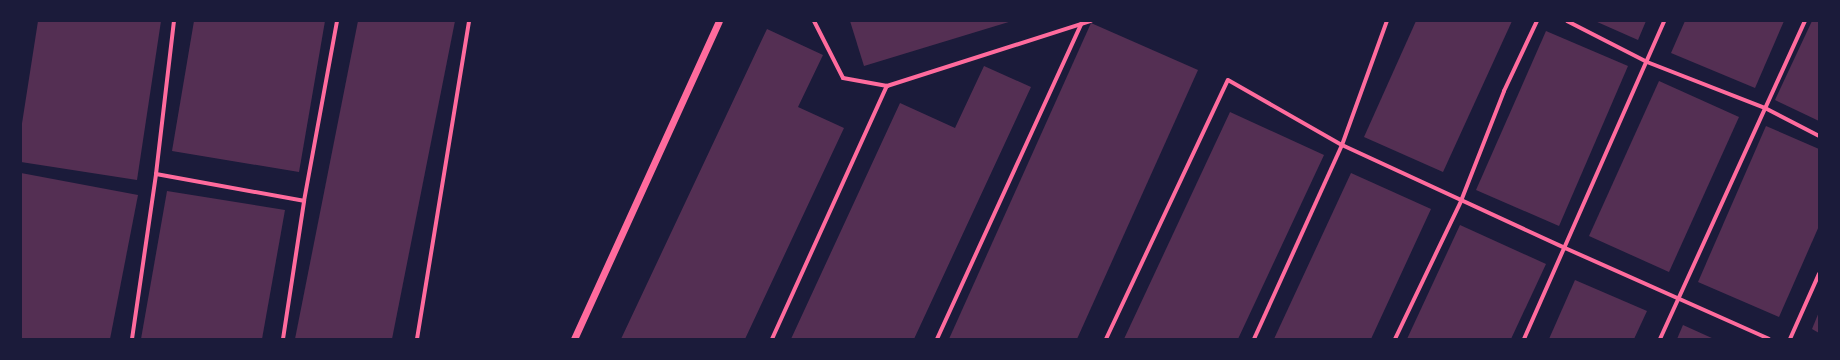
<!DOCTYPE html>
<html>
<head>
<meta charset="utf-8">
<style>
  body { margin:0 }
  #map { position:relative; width:1840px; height:360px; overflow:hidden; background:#1b1b3a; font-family:Montserrat,sans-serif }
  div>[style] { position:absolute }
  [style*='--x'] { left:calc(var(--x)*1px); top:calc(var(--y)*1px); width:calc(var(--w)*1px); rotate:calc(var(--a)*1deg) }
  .building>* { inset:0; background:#542f53 }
  .minor>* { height:4px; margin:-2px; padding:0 2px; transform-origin:2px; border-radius:2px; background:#ff6b9d }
  .tertiary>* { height:7px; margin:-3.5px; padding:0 3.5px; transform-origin:3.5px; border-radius:3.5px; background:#ff6b9d }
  span { translate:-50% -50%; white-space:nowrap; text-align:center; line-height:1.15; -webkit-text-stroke:4px #1b1b3a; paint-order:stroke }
  .frame { position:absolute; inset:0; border:22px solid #1b1b3a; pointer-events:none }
</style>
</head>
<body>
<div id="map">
  <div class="building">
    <div style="clip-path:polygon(38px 21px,161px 21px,137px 180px,21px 162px,21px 130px)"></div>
    <div style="clip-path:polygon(194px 21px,325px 21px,299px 172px,172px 151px)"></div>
    <div style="clip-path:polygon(358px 21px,455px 21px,392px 339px,295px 339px)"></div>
    <div style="clip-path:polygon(850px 21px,1012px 21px,864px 66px)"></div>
    <div style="clip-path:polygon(1416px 21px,1512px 21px,1443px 172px,1364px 137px)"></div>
    <div style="clip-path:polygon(1595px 21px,1646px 21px,1638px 40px)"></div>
    <div style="clip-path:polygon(1685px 21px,1784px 21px,1755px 88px,1671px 53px)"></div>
    <div style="clip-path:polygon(1812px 21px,1819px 21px,1819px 121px,1775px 100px)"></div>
    <div style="clip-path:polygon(1091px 23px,1198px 70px,1077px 339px,949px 339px)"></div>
    <div style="clip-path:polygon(767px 29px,823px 55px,798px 107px,844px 128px,745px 339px,621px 339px)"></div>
    <div style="clip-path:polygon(1546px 31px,1628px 66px,1559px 226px,1476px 190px)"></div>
    <div style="clip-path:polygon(984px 66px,1031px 87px,914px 339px,791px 339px,900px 103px,955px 128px)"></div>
    <div style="clip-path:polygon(1659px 81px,1739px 117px,1669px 272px,1589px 236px)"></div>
    <div style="clip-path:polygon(1230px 112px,1324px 155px,1238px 339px,1124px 339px)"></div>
    <div style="clip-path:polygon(1766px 126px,1819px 149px,1819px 226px,1779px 317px,1698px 282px)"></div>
    <div style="clip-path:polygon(21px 173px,138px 195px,110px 339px,21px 339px)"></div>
    <div style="clip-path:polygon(1351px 173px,1431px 209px,1371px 339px,1274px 339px)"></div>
    <div style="clip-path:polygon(167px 191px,285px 210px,262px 339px,141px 339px)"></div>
    <div style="clip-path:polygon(1460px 225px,1546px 264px,1511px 339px,1407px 339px)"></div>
    <div style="clip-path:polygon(1575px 280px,1647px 311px,1634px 339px,1549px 339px)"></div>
    <div style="clip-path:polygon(1819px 312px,1819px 333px,1812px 329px)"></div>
    <div style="clip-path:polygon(1683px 325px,1714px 339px,1677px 339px)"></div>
  </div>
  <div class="minor">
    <div style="--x:814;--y:21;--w:64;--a:63"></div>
    <div style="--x:843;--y:78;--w:45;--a:10.3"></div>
    <div style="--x:887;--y:86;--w:214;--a:-17.7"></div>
    <div style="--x:1567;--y:21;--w:90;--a:27.1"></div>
    <div style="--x:1647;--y:62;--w:127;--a:21.3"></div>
    <div style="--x:1765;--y:108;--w:61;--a:27.4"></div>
    <div style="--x:156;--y:174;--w:150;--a:10.3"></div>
    <div style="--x:132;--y:339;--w:167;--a:-81.7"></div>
    <div style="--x:156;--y:174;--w:154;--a:-83.3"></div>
    <div style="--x:283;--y:339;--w:140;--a:-81.3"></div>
    <div style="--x:304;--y:201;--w:183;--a:-79.6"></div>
    <div style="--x:417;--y:339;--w:322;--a:-80.7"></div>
    <div style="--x:772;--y:339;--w:278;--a:-65.6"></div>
    <div style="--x:937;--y:339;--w:348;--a:-65.4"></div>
    <div style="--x:1106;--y:339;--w:286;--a:-64.8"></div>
    <div style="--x:1228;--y:80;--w:131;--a:29.7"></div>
    <div style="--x:1342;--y:145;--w:246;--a:24.8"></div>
    <div style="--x:1565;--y:248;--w:223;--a:24"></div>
    <div style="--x:1254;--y:339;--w:213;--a:-65.6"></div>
    <div style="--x:1342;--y:145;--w:132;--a:-70.1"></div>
    <div style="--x:1395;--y:339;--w:153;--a:-64.4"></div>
    <div style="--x:1461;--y:201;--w:118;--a:-68.6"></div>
    <div style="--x:1504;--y:91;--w:77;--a:-64.8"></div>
    <div style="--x:1524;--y:339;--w:347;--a:-66.2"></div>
    <div style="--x:1660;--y:339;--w:349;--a:-65.5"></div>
    <div style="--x:1790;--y:339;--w:71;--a:-66"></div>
  </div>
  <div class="tertiary">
    <div style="--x:574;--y:339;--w:349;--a:-65.5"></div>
  </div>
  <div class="frame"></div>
</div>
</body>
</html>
